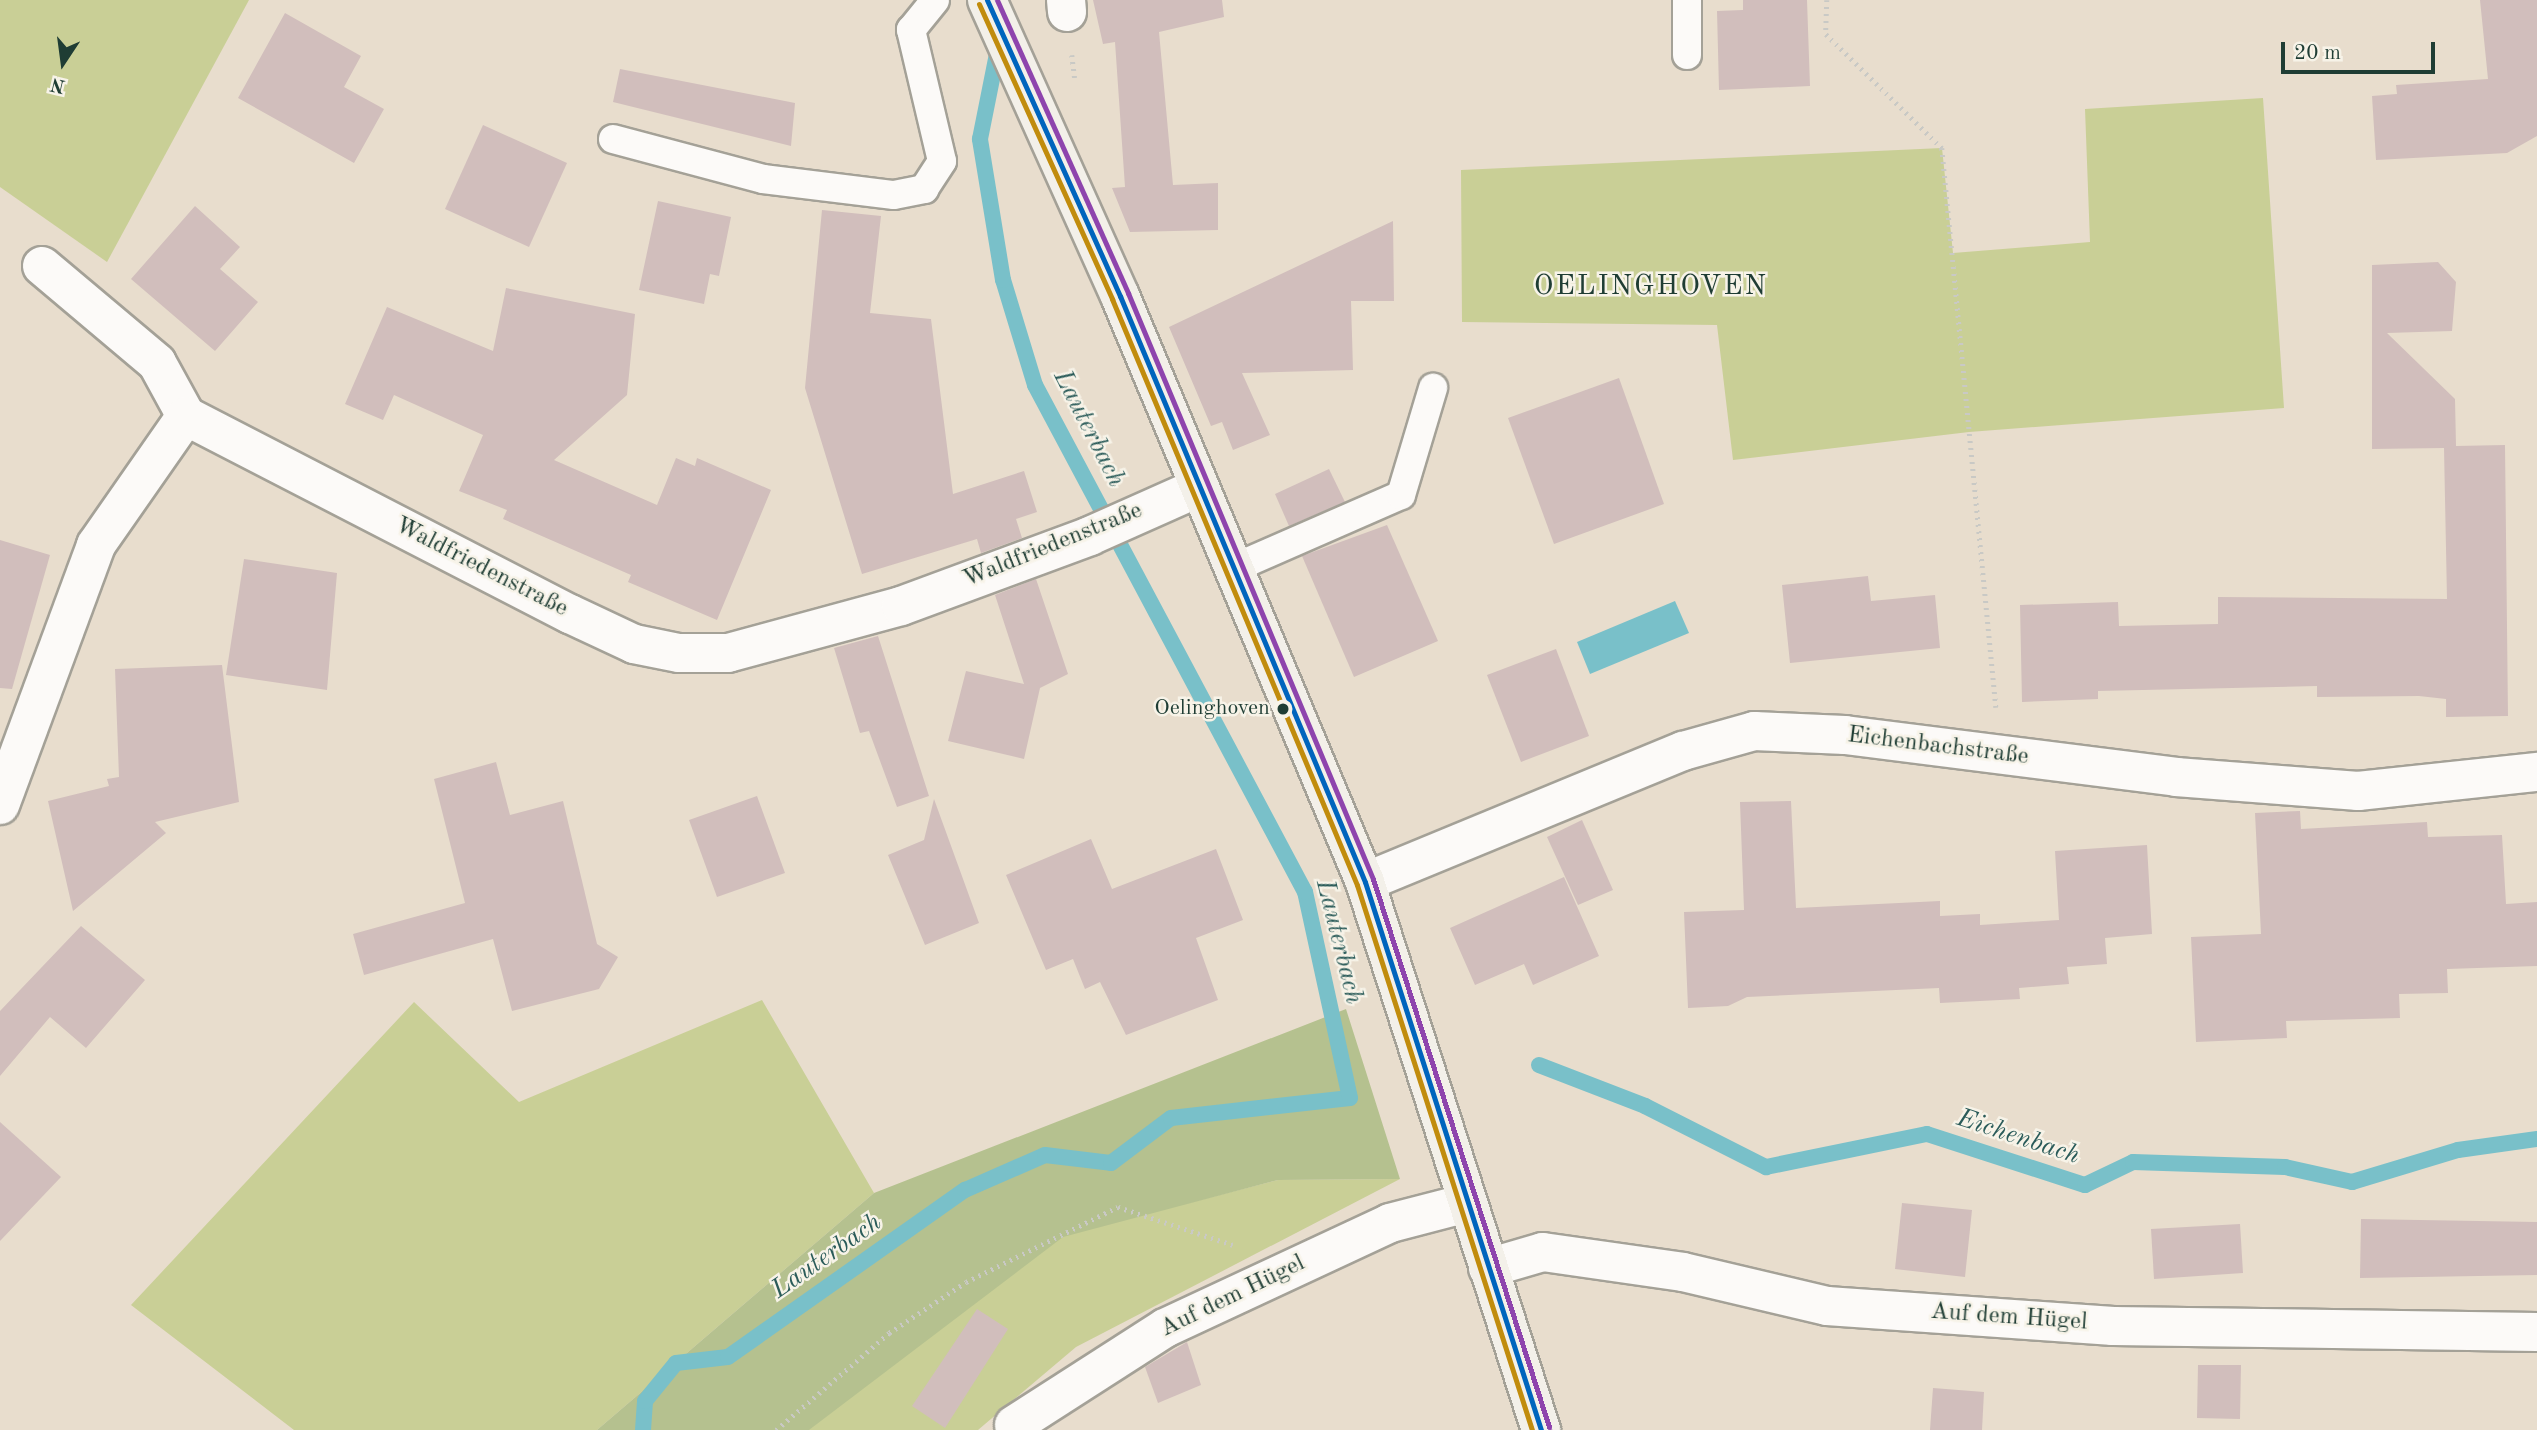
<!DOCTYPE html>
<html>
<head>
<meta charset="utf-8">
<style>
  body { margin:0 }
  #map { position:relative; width:2537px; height:1430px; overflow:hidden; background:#e8ddcd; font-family:"Old Standard TT",serif }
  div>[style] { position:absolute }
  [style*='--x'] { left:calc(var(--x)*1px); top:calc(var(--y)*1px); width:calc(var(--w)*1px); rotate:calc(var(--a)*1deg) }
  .green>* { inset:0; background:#c9cf96 }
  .forest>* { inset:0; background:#b5c18f }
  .water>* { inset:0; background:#79c0c9 }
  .stream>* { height:16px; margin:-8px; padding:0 8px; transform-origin:8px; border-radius:8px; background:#79c0c9 }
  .building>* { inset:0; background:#d1bebc }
  .path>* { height:4.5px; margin-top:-2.25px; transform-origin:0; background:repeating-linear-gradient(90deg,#c9c9c5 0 2px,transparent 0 7px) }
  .roads { filter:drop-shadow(2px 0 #a4a197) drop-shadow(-2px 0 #a4a197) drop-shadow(0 2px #a4a197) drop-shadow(0 -2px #a4a197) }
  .service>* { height:28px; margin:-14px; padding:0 14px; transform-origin:14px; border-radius:14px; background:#fcfaf8 }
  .minor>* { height:38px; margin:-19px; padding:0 19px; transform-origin:19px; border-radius:19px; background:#fcfaf8 }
  .secondary>* { height:38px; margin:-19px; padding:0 19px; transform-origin:19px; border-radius:19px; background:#f3f0e9 }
  .bus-1>* { height:5px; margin:-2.5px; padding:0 2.5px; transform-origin:2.5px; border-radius:2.5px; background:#0065bd }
  .bus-2>* { height:5px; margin:-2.5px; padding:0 2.5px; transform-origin:2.5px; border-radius:2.5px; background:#c18c0d }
  .bus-3>* { height:5px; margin:-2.5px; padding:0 2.5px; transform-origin:2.5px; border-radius:2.5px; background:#8e44ad }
  .dots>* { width:19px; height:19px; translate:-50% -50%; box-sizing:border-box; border:4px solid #f7f3e8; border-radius:50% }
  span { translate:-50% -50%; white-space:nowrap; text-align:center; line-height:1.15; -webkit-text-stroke:5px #f7f3e8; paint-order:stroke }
  .bus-label { font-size:22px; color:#1f3d34 }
  .right { translate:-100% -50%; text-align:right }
  .street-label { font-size:24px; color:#1f3d34 }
  .water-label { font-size:26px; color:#2a5b59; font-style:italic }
  .quarter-label { font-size:28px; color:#1f3d34; letter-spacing:2px }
  .north { position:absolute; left:28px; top:28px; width:70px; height:70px; -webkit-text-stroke:5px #f7f3e8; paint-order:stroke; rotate:193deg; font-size:19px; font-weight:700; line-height:28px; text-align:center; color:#1f3d34 }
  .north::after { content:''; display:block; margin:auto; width:24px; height:32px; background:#1f3d34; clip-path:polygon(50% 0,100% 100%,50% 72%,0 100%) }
  .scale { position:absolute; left:2281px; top:42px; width:154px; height:32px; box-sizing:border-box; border:4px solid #1f3d34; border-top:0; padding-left:9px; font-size:21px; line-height:24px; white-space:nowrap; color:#1f3d34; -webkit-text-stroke:5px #f7f3e8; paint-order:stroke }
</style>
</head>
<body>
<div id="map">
  <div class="green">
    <div style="clip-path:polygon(0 0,249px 0,107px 262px,0 187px)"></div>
    <div style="clip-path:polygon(2263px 98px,2284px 408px,1969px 432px,1733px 460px,1717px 325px,1462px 322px,1461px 170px,1942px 148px,1953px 253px,2090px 242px,2085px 109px)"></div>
    <div style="clip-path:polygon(762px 1000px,874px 1193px,597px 1430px,294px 1430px,131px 1305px,414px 1002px,519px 1102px)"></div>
    <div style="clip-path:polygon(1400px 1179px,1076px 1347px,978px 1430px,808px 1430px,1060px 1236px,1278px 1180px)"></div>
  </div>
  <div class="forest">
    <div style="clip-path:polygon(1346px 1009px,1400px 1179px,1278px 1180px,1063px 1237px,809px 1430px,597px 1430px,874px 1193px)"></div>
  </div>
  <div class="water">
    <div style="clip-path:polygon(1675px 601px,1689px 633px,1590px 674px,1577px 642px)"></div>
  </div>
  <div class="stream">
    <div style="--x:1539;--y:1065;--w:114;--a:21.1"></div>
    <div style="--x:1645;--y:1106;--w:136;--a:26.8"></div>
    <div style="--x:1766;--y:1167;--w:164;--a:-11.6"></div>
    <div style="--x:1927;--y:1134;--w:166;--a:17.9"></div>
    <div style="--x:2085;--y:1185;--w:53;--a:-25.6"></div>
    <div style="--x:2133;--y:1162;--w:152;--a:1.9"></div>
    <div style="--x:2285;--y:1167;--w:69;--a:12.6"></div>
    <div style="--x:2352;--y:1182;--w:111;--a:-16.8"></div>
    <div style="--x:2458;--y:1150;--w:80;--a:-7.9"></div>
    <div style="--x:643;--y:1430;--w:29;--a:-86"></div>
    <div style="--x:645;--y:1401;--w:49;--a:-50.8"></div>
    <div style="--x:676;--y:1363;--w:52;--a:-6.6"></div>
    <div style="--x:728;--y:1357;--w:290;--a:-35.2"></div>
    <div style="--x:965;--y:1190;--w:87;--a:-23.6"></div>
    <div style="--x:1045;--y:1155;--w:66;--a:6.9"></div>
    <div style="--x:1111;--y:1163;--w:75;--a:-36.9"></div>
    <div style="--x:1171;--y:1118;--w:180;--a:-6.4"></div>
    <div style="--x:1350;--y:1098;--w:211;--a:-102.3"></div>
    <div style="--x:1305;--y:892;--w:574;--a:-118.04"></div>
    <div style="--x:1035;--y:385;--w:110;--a:-106.9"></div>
    <div style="--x:1003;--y:280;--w:143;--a:-99.3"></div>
    <div style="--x:980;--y:139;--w:97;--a:-78.7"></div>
  </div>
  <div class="building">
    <div style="clip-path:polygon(1093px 0,1222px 0,1224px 17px,1159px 32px,1173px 185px,1218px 183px,1218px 230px,1130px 232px,1112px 188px,1125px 187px,1115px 42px,1103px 44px)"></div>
    <div style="clip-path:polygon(1743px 0,1807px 0,1810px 86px,1719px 90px,1717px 11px,1743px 10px)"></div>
    <div style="clip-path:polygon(2480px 0,2537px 0,2537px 136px,2507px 153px,2376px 160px,2372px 96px,2397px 94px,2396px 85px,2488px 79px)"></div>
    <div style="clip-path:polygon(285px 13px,361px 56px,344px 87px,384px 109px,354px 163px,238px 98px)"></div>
    <div style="clip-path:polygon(620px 69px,795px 103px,791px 146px,613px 102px)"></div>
    <div style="clip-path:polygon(483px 125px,567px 163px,529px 247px,445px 209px)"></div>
    <div style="clip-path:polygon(658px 201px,731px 217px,719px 276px,710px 274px,704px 304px,639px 290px)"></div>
    <div style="clip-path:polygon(195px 206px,240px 247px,220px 269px,258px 302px,215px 351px,131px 279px)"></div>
    <div style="clip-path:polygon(822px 210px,881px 216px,870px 313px,931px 319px,953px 494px,1024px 471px,1037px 512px,1016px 519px,1022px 538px,981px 553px,977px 539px,862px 574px,805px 388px)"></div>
    <div style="clip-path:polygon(1393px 221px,1394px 301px,1351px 301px,1353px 370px,1242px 373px,1270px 435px,1233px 450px,1222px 422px,1211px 426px,1169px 327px)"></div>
    <div style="clip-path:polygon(2438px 262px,2456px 282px,2452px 331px,2387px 333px,2455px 399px,2456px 446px,2505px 445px,2508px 716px,2446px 717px,2446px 699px,2419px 696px,2317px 697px,2317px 686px,2098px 691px,2098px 699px,2022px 702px,2020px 605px,2118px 602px,2119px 626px,2218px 624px,2218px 597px,2447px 599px,2444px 448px,2372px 449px,2372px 265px)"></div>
    <div style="clip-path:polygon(506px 288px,635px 314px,627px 395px,554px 460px,657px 505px,676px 458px,695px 466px,697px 458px,771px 490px,717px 620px,628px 582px,631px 575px,503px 519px,507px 510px,459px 491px,483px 435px,394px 395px,383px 420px,345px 404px,387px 307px,493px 351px)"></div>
    <div style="clip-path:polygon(1619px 378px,1664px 504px,1554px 544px,1508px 418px)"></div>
    <div style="clip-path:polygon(1329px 469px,1345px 502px,1289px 526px,1275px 494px)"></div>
    <div style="clip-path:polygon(1387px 525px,1438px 641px,1354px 677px,1302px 556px)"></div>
    <div style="clip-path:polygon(0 540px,50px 555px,12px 689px,0 688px)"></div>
    <div style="clip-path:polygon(244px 559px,337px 573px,327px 690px,226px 675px)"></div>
    <div style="clip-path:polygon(1868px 576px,1871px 601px,1935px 595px,1940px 648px,1790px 663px,1782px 585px)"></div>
    <div style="clip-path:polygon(1036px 579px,1068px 674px,1040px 688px,1024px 759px,948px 741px,966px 671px,1024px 684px,995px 595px)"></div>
    <div style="clip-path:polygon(878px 636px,929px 796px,897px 807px,869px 731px,860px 733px,834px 648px)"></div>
    <div style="clip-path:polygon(1556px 649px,1589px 736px,1521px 762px,1487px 675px)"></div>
    <div style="clip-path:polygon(222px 665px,239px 802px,155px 822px,166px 833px,73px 911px,48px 801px,109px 786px,107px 779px,119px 777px,115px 669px)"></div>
    <div style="clip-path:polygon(496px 762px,510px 815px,563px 801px,597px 944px,618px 957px,599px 989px,512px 1011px,493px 939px,364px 975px,353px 934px,465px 903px,434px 779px)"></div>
    <div style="clip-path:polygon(757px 796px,785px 873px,717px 897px,689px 820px)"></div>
    <div style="clip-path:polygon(934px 799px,979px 923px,925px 945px,888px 855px,924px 840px)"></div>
    <div style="clip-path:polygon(1791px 801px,1796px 908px,1940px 901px,1940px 916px,1980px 914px,1980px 925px,2059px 920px,2055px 851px,2147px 845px,2152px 934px,2105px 938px,2107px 964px,2067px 967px,2069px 984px,2019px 988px,2020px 999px,1940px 1003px,1939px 988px,1747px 997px,1728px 1006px,1688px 1008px,1684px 912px,1744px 910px,1740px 802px)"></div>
    <div style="clip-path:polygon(2300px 811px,2301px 829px,2427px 822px,2428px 837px,2502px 835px,2506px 904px,2537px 902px,2537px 966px,2447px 969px,2448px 993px,2399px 994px,2400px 1018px,2286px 1021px,2287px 1038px,2196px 1042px,2191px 937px,2261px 934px,2255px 813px)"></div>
    <div style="clip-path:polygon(1582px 820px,1613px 890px,1578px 905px,1547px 837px)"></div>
    <div style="clip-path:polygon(1091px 839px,1112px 889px,1216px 849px,1243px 920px,1196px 938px,1218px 1000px,1126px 1035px,1100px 982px,1085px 989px,1073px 959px,1046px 970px,1006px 875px)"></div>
    <div style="clip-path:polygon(1564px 877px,1599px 956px,1533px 985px,1524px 964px,1475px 985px,1450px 928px)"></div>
    <div style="clip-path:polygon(81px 926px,145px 980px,86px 1048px,50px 1017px,0 1076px,0 1011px)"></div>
    <div style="clip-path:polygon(0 1122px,61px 1177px,0 1241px)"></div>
    <div style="clip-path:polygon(1902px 1203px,1972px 1210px,1965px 1277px,1895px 1269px)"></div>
    <div style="clip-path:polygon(2361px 1219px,2537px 1222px,2537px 1275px,2360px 1278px)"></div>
    <div style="clip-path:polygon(2240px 1224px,2243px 1273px,2154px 1279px,2151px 1229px)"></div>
    <div style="clip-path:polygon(977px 1309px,1008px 1329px,945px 1428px,912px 1406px)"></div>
    <div style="clip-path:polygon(1187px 1342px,1201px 1385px,1158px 1403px,1145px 1367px)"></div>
    <div style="clip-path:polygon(2198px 1365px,2241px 1365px,2240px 1419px,2197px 1418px)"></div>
    <div style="clip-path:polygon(1933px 1388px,1984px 1392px,1982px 1430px,1930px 1430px)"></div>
  </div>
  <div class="path">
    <div style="--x:1827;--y:0;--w:34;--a:92"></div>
    <div style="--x:1826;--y:34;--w:163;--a:44.5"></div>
    <div style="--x:1942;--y:148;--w:562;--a:84.48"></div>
    <div style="--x:1072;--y:55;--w:23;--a:83"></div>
    <div style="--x:776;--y:1430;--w:149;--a:-40.6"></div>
    <div style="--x:889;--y:1333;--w:92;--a:-33.5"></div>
    <div style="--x:966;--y:1282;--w:169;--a:-26.3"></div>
    <div style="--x:1118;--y:1207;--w:121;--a:18.3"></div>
  </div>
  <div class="roads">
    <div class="service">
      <div style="--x:1687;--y:0;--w:55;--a:90"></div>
      <div style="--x:613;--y:139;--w:155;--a:14.9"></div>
      <div style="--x:763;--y:179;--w:132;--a:7"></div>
      <div style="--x:894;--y:195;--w:31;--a:-11"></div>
      <div style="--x:924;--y:189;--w:33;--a:-57"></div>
      <div style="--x:942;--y:161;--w:135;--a:-103.3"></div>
      <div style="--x:911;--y:30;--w:38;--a:-51"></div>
      <div style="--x:1234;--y:568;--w:182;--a:-23.6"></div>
      <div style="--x:1401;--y:495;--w:112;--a:-73.3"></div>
    </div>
    <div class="minor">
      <div style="--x:1066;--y:0;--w:12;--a:85"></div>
      <div style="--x:42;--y:266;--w:150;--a:40.1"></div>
      <div style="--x:157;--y:363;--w:60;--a:61.3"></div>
      <div style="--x:0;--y:805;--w:277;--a:-69.7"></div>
      <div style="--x:96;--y:545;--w:157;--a:-55.1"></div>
      <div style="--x:186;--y:416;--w:432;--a:27.3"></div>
      <div style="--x:570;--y:614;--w:71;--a:25.1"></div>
      <div style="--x:634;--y:644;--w:46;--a:11.3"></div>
      <div style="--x:679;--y:653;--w:49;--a:0"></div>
      <div style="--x:728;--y:653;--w:179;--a:-15.2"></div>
      <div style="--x:901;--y:606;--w:202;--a:-20.3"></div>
      <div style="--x:1090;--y:536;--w:120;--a:-24"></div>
      <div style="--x:1365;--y:882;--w:344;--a:-22.4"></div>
      <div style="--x:1683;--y:751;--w:74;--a:-15.7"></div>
      <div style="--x:1754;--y:731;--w:91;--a:2.5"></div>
      <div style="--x:1845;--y:735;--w:334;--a:7.2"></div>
      <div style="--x:2176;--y:777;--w:183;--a:4.4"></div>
      <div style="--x:2358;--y:791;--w:180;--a:-6.1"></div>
      <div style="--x:1488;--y:1268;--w:57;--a:-16.2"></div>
      <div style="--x:1543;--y:1252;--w:141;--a:8.1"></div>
      <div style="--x:1683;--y:1272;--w:148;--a:13.3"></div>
      <div style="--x:1827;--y:1306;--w:287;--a:4"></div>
      <div style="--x:2113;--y:1326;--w:424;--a:0.8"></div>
      <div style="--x:1014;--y:1425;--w:179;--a:-32.7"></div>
      <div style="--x:1165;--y:1328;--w:248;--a:-25"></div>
      <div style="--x:1390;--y:1223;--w:80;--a:-14.6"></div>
    </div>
    <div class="secondary">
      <div style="--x:987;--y:0;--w:325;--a:65.8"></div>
      <div style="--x:1120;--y:296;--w:635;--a:67.31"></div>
      <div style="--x:1365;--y:882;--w:576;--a:72.19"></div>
    </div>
  </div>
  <div class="bus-1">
    <div style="--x:987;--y:0;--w:325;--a:65.8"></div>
    <div style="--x:1120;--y:296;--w:635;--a:67.31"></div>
    <div style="--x:1365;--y:882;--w:576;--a:72.19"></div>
  </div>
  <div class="bus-2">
    <div style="--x:979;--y:4;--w:324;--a:65.7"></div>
    <div style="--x:1112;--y:299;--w:635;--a:67.31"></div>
    <div style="--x:1357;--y:885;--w:572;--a:72.2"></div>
  </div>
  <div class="bus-3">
    <div style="--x:997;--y:0;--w:321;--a:65.9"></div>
    <div style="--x:1128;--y:293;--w:635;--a:67.31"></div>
    <div style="--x:1373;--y:879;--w:576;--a:72.19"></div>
  </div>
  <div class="dots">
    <div style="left:1283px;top:709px;background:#1f3d34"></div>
  </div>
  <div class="bus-label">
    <span class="right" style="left:1270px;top:709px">Oelinghoven</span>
  </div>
  <div class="street-label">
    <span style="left:1053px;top:546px;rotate:-22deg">Waldfriedenstraße</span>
    <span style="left:481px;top:568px;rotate:27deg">Waldfriedenstraße</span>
    <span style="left:1938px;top:747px;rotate:7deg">Eichenbachstraße</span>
    <span style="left:1233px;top:1297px;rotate:-26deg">Auf dem Hügel</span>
    <span style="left:2009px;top:1318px;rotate:4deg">Auf dem Hügel</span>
  </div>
  <div class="water-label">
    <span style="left:1088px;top:429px;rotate:63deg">Lauterbach</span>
    <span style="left:1338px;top:942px;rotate:76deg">Lauterbach</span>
    <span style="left:2018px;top:1138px;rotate:18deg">Eichenbach</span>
    <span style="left:827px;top:1257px;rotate:-35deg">Lauterbach</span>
  </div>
  <div class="quarter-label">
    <span style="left:1651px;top:287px">OELINGHOVEN</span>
  </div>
  <div class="north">N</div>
  <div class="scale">20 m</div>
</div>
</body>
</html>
